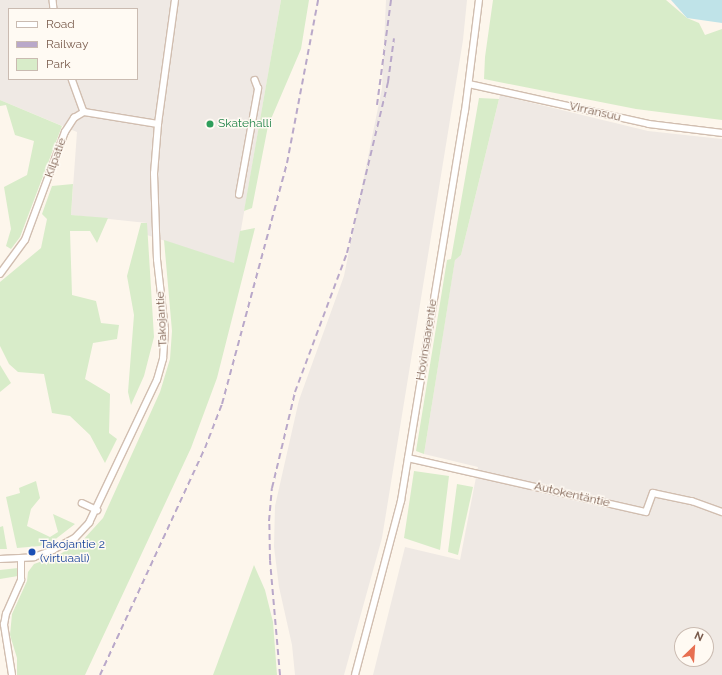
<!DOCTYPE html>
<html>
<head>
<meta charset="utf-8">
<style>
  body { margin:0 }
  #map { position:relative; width:722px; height:675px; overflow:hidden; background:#fdf6ec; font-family:Raleway,sans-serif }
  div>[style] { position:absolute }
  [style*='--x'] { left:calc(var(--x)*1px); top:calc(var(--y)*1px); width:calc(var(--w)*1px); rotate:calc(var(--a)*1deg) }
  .industrial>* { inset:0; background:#efe9e4 }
  .green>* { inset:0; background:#d8ecc9 }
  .water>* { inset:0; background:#bfe3e8 }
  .roads { filter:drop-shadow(1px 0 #d1beb0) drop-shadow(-1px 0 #d1beb0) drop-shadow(0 1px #d1beb0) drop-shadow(0 -1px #d1beb0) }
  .street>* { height:5.5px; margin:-2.75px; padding:0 2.75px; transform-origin:2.75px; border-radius:2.75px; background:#fff }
  .rail>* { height:2px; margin-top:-1px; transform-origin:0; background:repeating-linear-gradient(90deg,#b9a8c9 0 6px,transparent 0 10px) }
  .dots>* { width:11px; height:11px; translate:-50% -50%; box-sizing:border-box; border:2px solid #fffaf3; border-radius:50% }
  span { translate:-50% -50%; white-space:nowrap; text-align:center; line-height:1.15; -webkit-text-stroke:3px #fffaf3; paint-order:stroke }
  .street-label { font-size:12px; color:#7a5c4d }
  .leisure-label { font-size:12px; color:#27864d }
  .left { translate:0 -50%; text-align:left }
  .transit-label { font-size:12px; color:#164399 }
  .legend { position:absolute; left:8px; top:8px; width:130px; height:72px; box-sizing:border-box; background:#fffaf3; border:1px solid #cabbb1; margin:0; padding:5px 7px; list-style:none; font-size:12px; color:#7a5c4d }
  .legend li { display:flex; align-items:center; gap:8px; height:20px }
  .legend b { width:20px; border:1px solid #cabbb1 }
  .north { position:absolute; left:674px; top:627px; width:40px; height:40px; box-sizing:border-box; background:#fffaf3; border:1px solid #cabbb1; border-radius:50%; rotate:25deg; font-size:11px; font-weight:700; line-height:16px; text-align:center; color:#7a5c4d }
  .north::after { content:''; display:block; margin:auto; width:14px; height:18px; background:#e76f51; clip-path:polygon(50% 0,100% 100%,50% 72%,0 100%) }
</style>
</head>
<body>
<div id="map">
  <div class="industrial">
    <div style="clip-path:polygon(evenodd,0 0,281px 0,235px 264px,147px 235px,147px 223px,71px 215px,77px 132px,0 100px,0 0,9px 9px,137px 9px,137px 79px,9px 79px,9px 9px)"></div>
    <div style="clip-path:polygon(386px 0,467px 0,463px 40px,382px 538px,344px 675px,295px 675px,292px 645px,279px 587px,274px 547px,275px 506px,299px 400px,344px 276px,382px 88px)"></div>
    <div style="clip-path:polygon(evenodd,500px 95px,648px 131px,722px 139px,722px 675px,373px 675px,405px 547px,460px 560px,478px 467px,424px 454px,455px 259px,461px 255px,500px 95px,682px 635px,706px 635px,706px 659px,682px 659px,682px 635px)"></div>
  </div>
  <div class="green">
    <div style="clip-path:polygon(281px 0,309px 0,301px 49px,268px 126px,252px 208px,244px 211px)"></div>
    <div style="clip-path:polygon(493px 0,666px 0,687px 18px,699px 23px,705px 35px,722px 29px,722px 120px,636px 109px,484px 79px,485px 57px)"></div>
    <div style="clip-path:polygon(479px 98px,499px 99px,461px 255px,455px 260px,424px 454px,416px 451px,447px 260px,451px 259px)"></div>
    <div style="clip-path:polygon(0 100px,62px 126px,20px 237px,11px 249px,6px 246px,11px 229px,4px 187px,27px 175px,34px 141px,15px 135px,6px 105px,0 106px)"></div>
    <div style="clip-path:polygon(73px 184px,71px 215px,108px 218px,97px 243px,90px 231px,70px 231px,72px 295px,96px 301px,101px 323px,119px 325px,117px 339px,93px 343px,85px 379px,110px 394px,109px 433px,117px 439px,105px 463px,90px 435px,70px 416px,52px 413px,44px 374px,18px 372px,9px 364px,0 346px,0 282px,41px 248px,47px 219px,42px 214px,52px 186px)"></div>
    <div style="clip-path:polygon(141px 223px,147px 223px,154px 337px,144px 376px,131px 405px,128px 392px,134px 315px,127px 276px)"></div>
    <div style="clip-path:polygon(255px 228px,217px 378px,191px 448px,85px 675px,17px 675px,17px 658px,10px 635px,12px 614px,27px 581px,28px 572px,34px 564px,57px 556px,83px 540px,103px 518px,160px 392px,170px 359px,172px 331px,164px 240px,234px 263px,240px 231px)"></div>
    <div style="clip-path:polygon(0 365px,11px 383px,0 392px)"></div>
    <div style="clip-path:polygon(414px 471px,449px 476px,440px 550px,404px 538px)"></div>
    <div style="clip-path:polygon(36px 481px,40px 498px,31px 509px,27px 526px,50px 537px,58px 532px,53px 514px,75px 524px,53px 541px,40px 546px,17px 548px,6px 497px,20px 493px,19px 488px)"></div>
    <div style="clip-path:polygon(457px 484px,473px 487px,458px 555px,448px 552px)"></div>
    <div style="clip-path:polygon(3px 526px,7px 549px,0 549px,0 527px)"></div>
    <div style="clip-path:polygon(254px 565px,265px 590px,273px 622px,277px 675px,213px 675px)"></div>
    <div style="clip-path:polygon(18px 568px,18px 576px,0 579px,0 570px)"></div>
  </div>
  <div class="water">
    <div style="clip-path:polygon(671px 0,722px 0,722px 23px,687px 18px)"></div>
  </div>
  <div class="roads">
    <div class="street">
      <div style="--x:53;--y:0;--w:9;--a:84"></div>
      <div style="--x:72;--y:79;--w:35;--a:70"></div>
      <div style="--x:469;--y:84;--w:184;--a:12.5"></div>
      <div style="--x:649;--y:124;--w:74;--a:7"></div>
      <div style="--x:239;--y:195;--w:108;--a:-79.8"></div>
      <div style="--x:258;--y:89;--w:9;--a:-111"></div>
      <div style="--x:0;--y:274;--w:42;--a:-53.7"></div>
      <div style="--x:25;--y:240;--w:115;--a:-69.7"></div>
      <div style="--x:65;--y:132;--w:17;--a:-57"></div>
      <div style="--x:74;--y:118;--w:12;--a:-31"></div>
      <div style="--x:84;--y:112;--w:75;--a:9.2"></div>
      <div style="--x:408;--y:458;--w:244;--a:12.8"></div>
      <div style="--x:646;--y:512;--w:20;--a:-70"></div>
      <div style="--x:653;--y:493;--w:40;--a:12"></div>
      <div style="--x:692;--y:501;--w:32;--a:20"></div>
      <div style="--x:82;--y:503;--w:17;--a:25"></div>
      <div style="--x:0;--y:559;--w:34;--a:-3"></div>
      <div style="--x:34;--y:557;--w:20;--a:-20"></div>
      <div style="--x:53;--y:550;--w:25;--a:-29"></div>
      <div style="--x:75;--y:538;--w:21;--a:-47"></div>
      <div style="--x:89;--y:523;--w:158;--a:-64.6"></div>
      <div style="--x:157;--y:380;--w:22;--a:-74"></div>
      <div style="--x:163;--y:359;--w:29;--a:-86"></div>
      <div style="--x:165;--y:330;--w:70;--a:-96.5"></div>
      <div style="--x:157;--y:260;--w:86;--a:-92"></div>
      <div style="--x:154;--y:174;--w:50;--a:-85.4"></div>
      <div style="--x:158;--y:124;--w:125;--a:-82.2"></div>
      <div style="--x:12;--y:675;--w:51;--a:-99.1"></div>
      <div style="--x:4;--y:625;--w:11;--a:-80"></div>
      <div style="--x:6;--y:614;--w:37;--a:-66"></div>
      <div style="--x:21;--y:580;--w:21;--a:-90"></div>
      <div style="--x:355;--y:675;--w:180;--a:-75.2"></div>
      <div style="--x:401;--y:501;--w:395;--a:-80.7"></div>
      <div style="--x:465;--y:111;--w:112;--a:-82.8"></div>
    </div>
  </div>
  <div class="rail">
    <div style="--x:377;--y:105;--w:106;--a:-82.4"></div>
    <div style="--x:100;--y:675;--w:250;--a:-65.2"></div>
    <div style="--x:205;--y:448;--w:47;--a:-68.9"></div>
    <div style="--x:222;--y:404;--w:250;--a:-74.9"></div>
    <div style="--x:287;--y:163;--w:166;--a:-79.2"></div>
    <div style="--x:280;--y:675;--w:115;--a:-95"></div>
    <div style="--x:270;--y:560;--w:39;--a:-91"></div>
    <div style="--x:269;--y:521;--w:33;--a:-85"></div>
    <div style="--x:272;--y:488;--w:99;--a:-76.5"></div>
    <div style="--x:295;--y:392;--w:148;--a:-69.5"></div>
    <div style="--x:347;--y:253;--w:176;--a:-76.5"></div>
    <div style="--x:388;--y:82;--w:44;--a:-82.2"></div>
  </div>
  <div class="dots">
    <div style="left:210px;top:124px;background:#2e9e5b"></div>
    <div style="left:32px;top:552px;background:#1a4fb4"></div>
  </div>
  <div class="street-label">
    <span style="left:595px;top:112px;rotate:13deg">Virransuu</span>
    <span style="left:56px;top:158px;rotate:-70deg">Kilpatie</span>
    <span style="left:162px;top:319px;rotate:-93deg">Takojantie</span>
    <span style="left:427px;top:340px;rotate:-81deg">Hovinsaarentie</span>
    <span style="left:572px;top:495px;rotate:13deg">Autokentäntie</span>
  </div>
  <div class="leisure-label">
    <span class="left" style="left:218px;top:124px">Skatehalli</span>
  </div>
  <div class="transit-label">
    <span class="left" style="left:40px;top:552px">Takojantie 2<br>(virtuaali)</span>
  </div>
  <ul class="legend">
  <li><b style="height:5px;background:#fff"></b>Road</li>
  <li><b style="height:5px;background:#b9a8c9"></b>Railway</li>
  <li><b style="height:11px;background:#d8ecc9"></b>Park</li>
  </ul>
  <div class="north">N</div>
</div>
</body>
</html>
